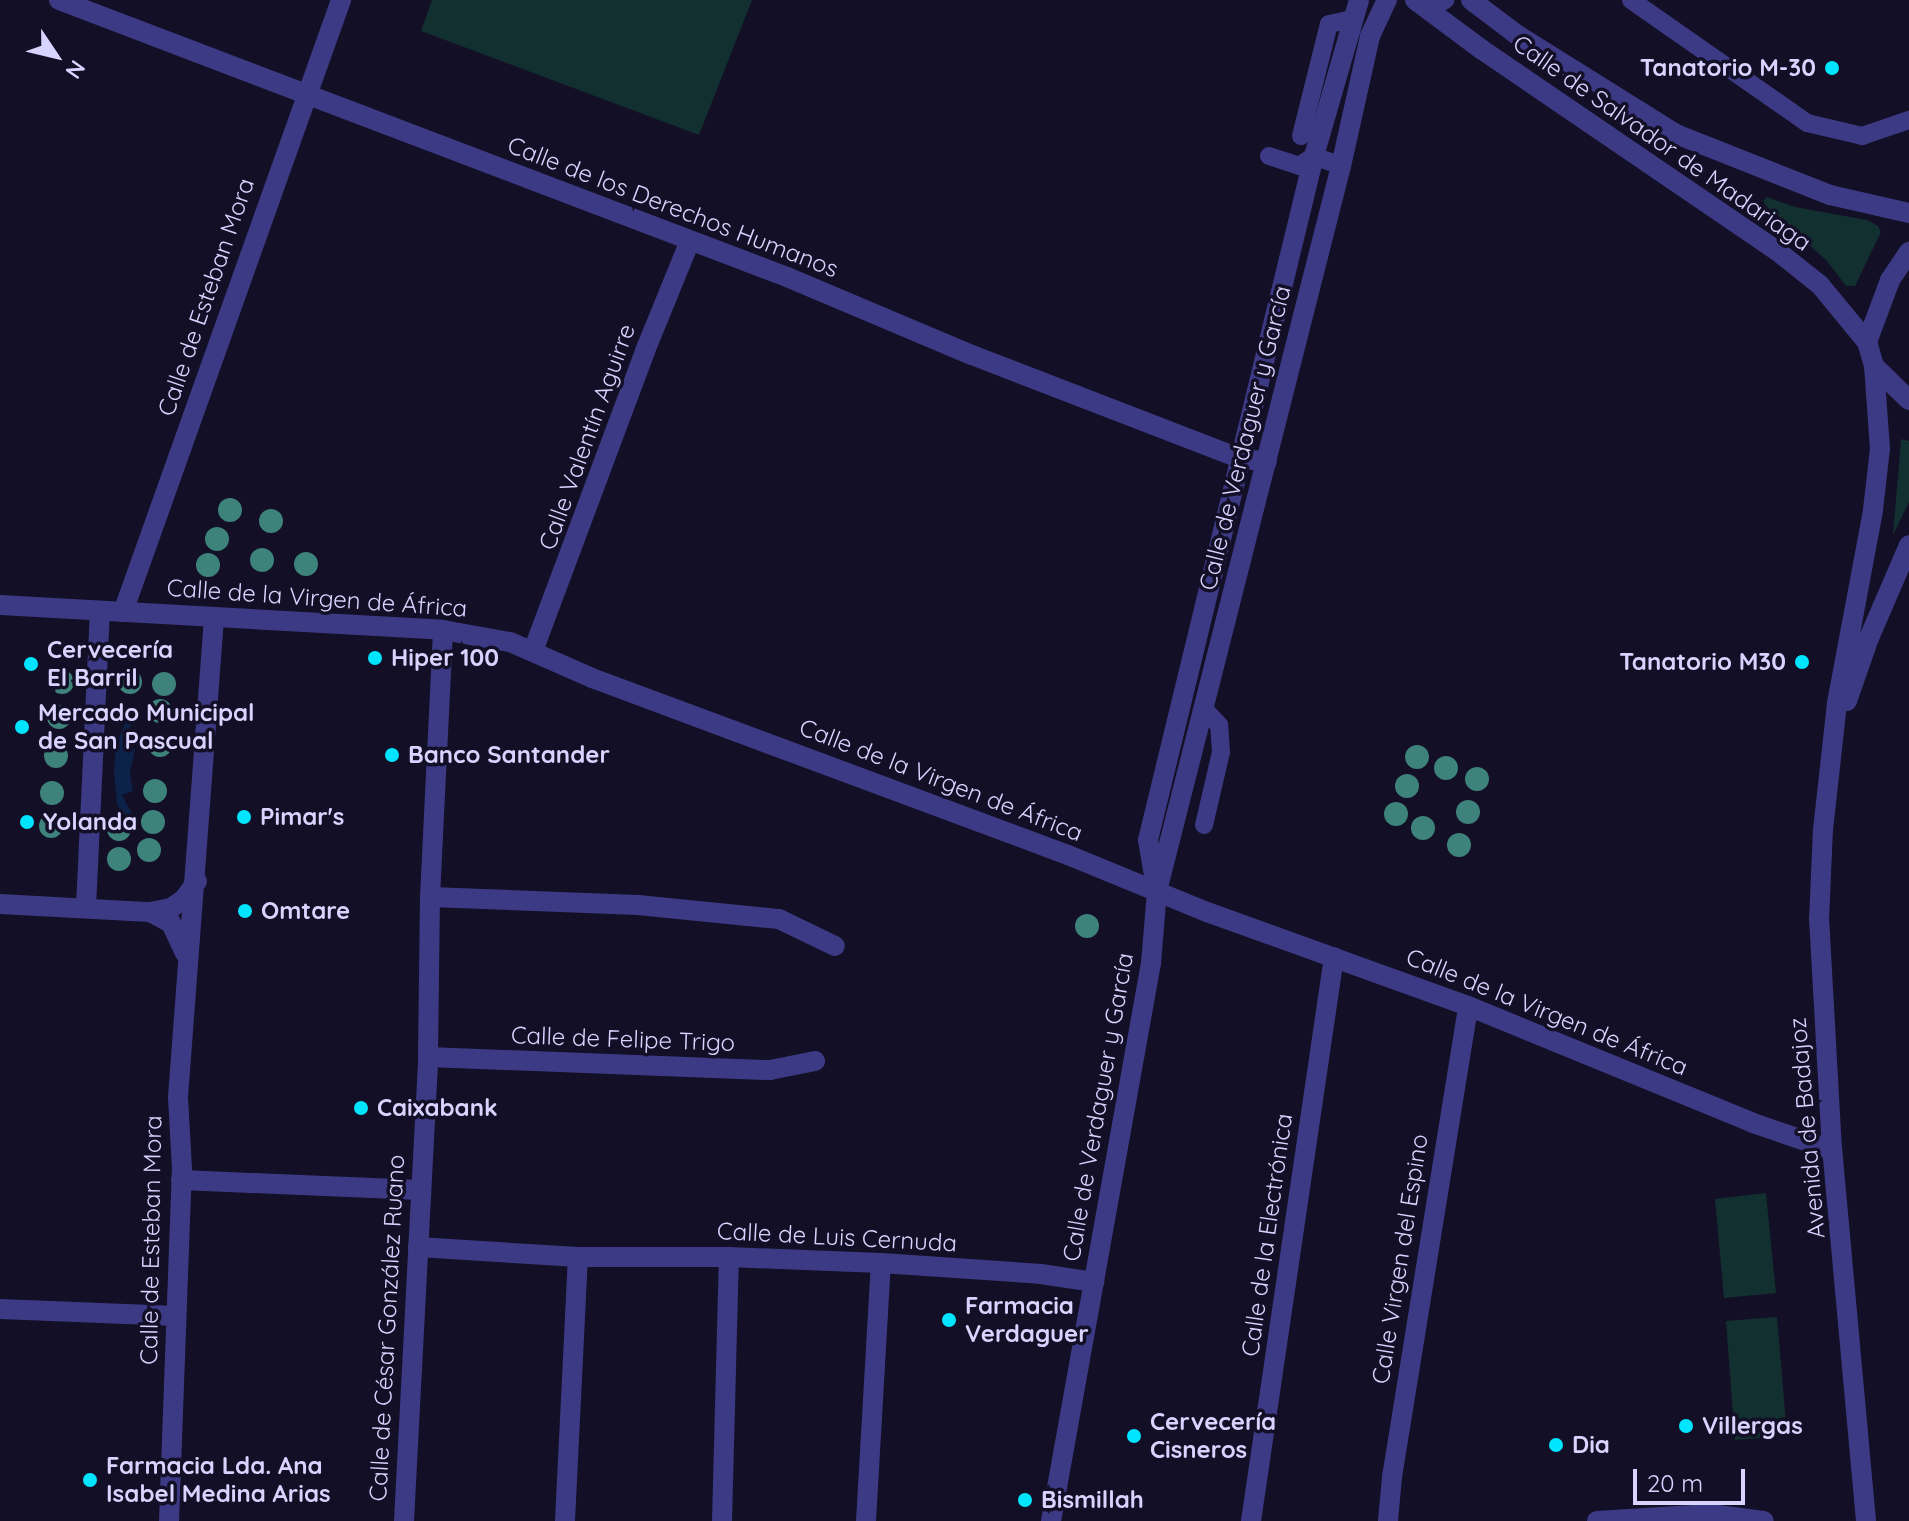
<!DOCTYPE html>
<html>
<head>
<meta charset="utf-8">
<style>
  body { margin:0 }
  #map { position:relative; width:1909px; height:1521px; overflow:hidden; background:#130f26; font-family:Quicksand,sans-serif }
  div>[style] { position:absolute }
  [style*='--x'] { left:calc(var(--x)*1px); top:calc(var(--y)*1px); width:calc(var(--w)*1px); rotate:calc(var(--a)*1deg) }
  .green>* { inset:0; background:#12302f }
  .water>* { inset:0; background:#0c2248 }
  .service>* { height:18px; margin:-9px; padding:0 9px; transform-origin:9px; border-radius:9px; background:#3d3a85 }
  .minor>* { height:20px; margin:-10px; padding:0 10px; transform-origin:10px; border-radius:10px; background:#3d3a85 }
  .tertiary>* { height:20px; margin:-10px; padding:0 10px; transform-origin:10px; border-radius:10px; background:#3d3a85 }
  .trees>* { width:24px; height:24px; margin:-12px; border-radius:50%; background:#3d827b }
  .dots>* { width:22px; height:22px; translate:-50% -50%; box-sizing:border-box; border:4px solid #130f26; border-radius:50% }
  span { translate:-50% -50%; white-space:nowrap; text-align:center; line-height:1.15; -webkit-text-stroke:7px #130f26; paint-order:stroke }
  .poi-label { font-size:24px; color:#d9d4ff; font-weight:700 }
  .right { translate:-100% -50%; text-align:right }
  .left { translate:0 -50%; text-align:left }
  .street-label { font-size:24px; color:#d9d4ff }
  .north { position:absolute; left:16px; top:16px; width:80px; height:80px; -webkit-text-stroke:6px #130f26; paint-order:stroke; rotate:125deg; font-size:22px; font-weight:700; line-height:32px; text-align:center; color:#d9d4ff }
  .north::after { content:''; display:block; margin:auto; width:28px; height:36px; background:#d9d4ff; clip-path:polygon(50% 0,100% 100%,50% 72%,0 100%) }
  .scale { position:absolute; left:1633px; top:1469px; width:112px; height:36px; box-sizing:border-box; border:4px solid #d9d4ff; border-top:0; padding-left:10px; font-size:24px; line-height:28px; white-space:nowrap; color:#d9d4ff; -webkit-text-stroke:6px #130f26; paint-order:stroke }
</style>
</head>
<body>
<div id="map">
  <div class="green">
    <div style="clip-path:polygon(432px 0,752px 0,699px 135px,421px 31px)"></div>
    <div style="clip-path:polygon(1767px 197px,1795px 207px,1867px 220px,1878px 226px,1881px 232px,1855px 286px,1846px 286px,1827px 261px,1766px 206px,1763px 201px)"></div>
    <div style="clip-path:polygon(1901px 439px,1909px 441px,1909px 502px,1893px 535px)"></div>
    <div style="clip-path:polygon(1766px 1193px,1776px 1293px,1724px 1298px,1715px 1199px)"></div>
    <div style="clip-path:polygon(1777px 1317px,1787px 1436px,1735px 1440px,1726px 1321px)"></div>
  </div>
  <div class="water">
    <div style="clip-path:polygon(130px 711px,136px 718px,125px 746px,135px 749px,130px 773px,133px 791px,122px 795px,133px 816px,129px 824px,117px 805px,114px 771px,116px 746px)"></div>
  </div>
  <div class="service">
    <div style="--x:1631;--y:0;--w:215;--a:34.9"></div>
    <div style="--x:1807;--y:123;--w:57;--a:13.3"></div>
    <div style="--x:1862;--y:136;--w:50;--a:-18.8"></div>
    <div style="--x:1428;--y:10;--w:20;--a:-30"></div>
    <div style="--x:1301;--y:136;--w:115;--a:-76"></div>
    <div style="--x:1329;--y:24;--w:25;--a:-12"></div>
    <div style="--x:1269;--y:156;--w:32;--a:18"></div>
    <div style="--x:1299;--y:166;--w:18;--a:-34"></div>
    <div style="--x:1314;--y:156;--w:29;--a:20"></div>
    <div style="--x:1204;--y:825;--w:75;--a:-76.9"></div>
    <div style="--x:1221;--y:752;--w:27;--a:-94"></div>
    <div style="--x:1219;--y:725;--w:22;--a:-133"></div>
  </div>
  <div class="minor">
    <div style="--x:59;--y:0;--w:779;--a:20.83"></div>
    <div style="--x:787;--y:277;--w:201;--a:22.9"></div>
    <div style="--x:972;--y:355;--w:286;--a:21.1"></div>
    <div style="--x:1239;--y:458;--w:28;--a:8"></div>
    <div style="--x:0;--y:605;--w:444;--a:3.2"></div>
    <div style="--x:443;--y:630;--w:68;--a:10.2"></div>
    <div style="--x:510;--y:642;--w:90;--a:23.7"></div>
    <div style="--x:592;--y:678;--w:508;--a:20.4"></div>
    <div style="--x:1068;--y:855;--w:150;--a:22.3"></div>
    <div style="--x:1207;--y:912;--w:277;--a:19.8"></div>
    <div style="--x:1468;--y:1006;--w:308;--a:22.3"></div>
    <div style="--x:1753;--y:1123;--w:83;--a:18.9"></div>
    <div style="--x:123;--y:612;--w:650;--a:-70.39"></div>
    <div style="--x:533;--y:651;--w:320;--a:-69.5"></div>
    <div style="--x:645;--y:351;--w:119;--a:-67.8"></div>
    <div style="--x:1156;--y:887;--w:48;--a:-99.7"></div>
    <div style="--x:1148;--y:840;--w:704;--a:-76.36"></div>
    <div style="--x:1314;--y:156;--w:162;--a:-73.9"></div>
    <div style="--x:430;--y:897;--w:208;--a:2.2"></div>
    <div style="--x:638;--y:905;--w:142;--a:5.7"></div>
    <div style="--x:779;--y:919;--w:62;--a:25.7"></div>
    <div style="--x:0;--y:904;--w:150;--a:3.1"></div>
    <div style="--x:150;--y:912;--w:24;--a:28"></div>
    <div style="--x:171;--y:923;--w:33;--a:65"></div>
    <div style="--x:86;--y:907;--w:294;--a:-87.3"></div>
    <div style="--x:150;--y:912;--w:21;--a:-11"></div>
    <div style="--x:171;--y:908;--w:16;--a:-35"></div>
    <div style="--x:184;--y:899;--w:22;--a:-54"></div>
    <div style="--x:428;--y:1057;--w:342;--a:2.2"></div>
    <div style="--x:770;--y:1070;--w:46;--a:-11.3"></div>
    <div style="--x:181;--y:1180;--w:239;--a:2.4"></div>
    <div style="--x:418;--y:1247;--w:160;--a:3.6"></div>
    <div style="--x:578;--y:1257;--w:151;--a:0"></div>
    <div style="--x:729;--y:1257;--w:152;--a:2.3"></div>
    <div style="--x:881;--y:1263;--w:160;--a:3.9"></div>
    <div style="--x:1041;--y:1274;--w:54;--a:8.6"></div>
    <div style="--x:0;--y:1309;--w:176;--a:2.3"></div>
    <div style="--x:169;--y:1521;--w:352;--a:-87.9"></div>
    <div style="--x:182;--y:1169;--w:72;--a:-93.2"></div>
    <div style="--x:178;--y:1097;--w:480;--a:-85.7"></div>
    <div style="--x:404;--y:1521;--w:465;--a:-87"></div>
    <div style="--x:428;--y:1057;--w:160;--a:-89.3"></div>
    <div style="--x:430;--y:897;--w:267;--a:-87.2"></div>
    <div style="--x:565;--y:1521;--w:264;--a:-87.2"></div>
    <div style="--x:722;--y:1521;--w:264;--a:-88.5"></div>
    <div style="--x:866;--y:1521;--w:258;--a:-86.7"></div>
    <div style="--x:1051;--y:1521;--w:567;--a:-79.84"></div>
    <div style="--x:1151;--y:963;--w:72;--a:-85.2"></div>
    <div style="--x:1157;--y:891;--w:748;--a:-75.76"></div>
    <div style="--x:1341;--y:166;--w:133;--a:-77.4"></div>
    <div style="--x:1370;--y:36;--w:40;--a:-65"></div>
    <div style="--x:1251;--y:1521;--w:570;--a:-81.63"></div>
    <div style="--x:1388;--y:1521;--w:44;--a:-84.8"></div>
    <div style="--x:1392;--y:1477;--w:477;--a:-80.8"></div>
    <div style="--x:1597;--y:1521;--w:113;--a:-3.5"></div>
    <div style="--x:1710;--y:1514;--w:54;--a:7.4"></div>
  </div>
  <div class="tertiary">
    <div style="--x:1415;--y:0;--w:82;--a:36.6"></div>
    <div style="--x:1481;--y:49;--w:357;--a:34.3"></div>
    <div style="--x:1776;--y:250;--w:56;--a:38.5"></div>
    <div style="--x:1820;--y:285;--w:74;--a:50.5"></div>
    <div style="--x:1471;--y:0;--w:56;--a:37.1"></div>
    <div style="--x:1516;--y:34;--w:189;--a:32"></div>
    <div style="--x:1676;--y:134;--w:166;--a:21.6"></div>
    <div style="--x:1830;--y:195;--w:81;--a:12.8"></div>
    <div style="--x:1874;--y:366;--w:49;--a:44.2"></div>
    <div style="--x:1847;--y:701;--w:67;--a:-70.8"></div>
    <div style="--x:1869;--y:638;--w:101;--a:-66.7"></div>
    <div style="--x:1866;--y:1521;--w:373;--a:-95.2"></div>
    <div style="--x:1832;--y:1150;--w:230;--a:-93.2"></div>
    <div style="--x:1819;--y:920;--w:90;--a:-87.5"></div>
    <div style="--x:1823;--y:830;--w:128;--a:-83.7"></div>
    <div style="--x:1837;--y:703;--w:196;--a:-79.4"></div>
    <div style="--x:1873;--y:510;--w:61;--a:-83.5"></div>
    <div style="--x:1880;--y:449;--w:83;--a:-94.1"></div>
    <div style="--x:1874;--y:366;--w:25;--a:-106"></div>
    <div style="--x:1867;--y:342;--w:66;--a:-69.6"></div>
    <div style="--x:1890;--y:280;--w:34;--a:-56"></div>
  </div>
  <div class="trees">
    <div style="left:230px;top:510px"></div>
    <div style="left:271px;top:521px"></div>
    <div style="left:217px;top:539px"></div>
    <div style="left:262px;top:560px"></div>
    <div style="left:306px;top:564px"></div>
    <div style="left:208px;top:565px"></div>
    <div style="left:62px;top:682px"></div>
    <div style="left:130px;top:682px"></div>
    <div style="left:164px;top:684px"></div>
    <div style="left:160px;top:711px"></div>
    <div style="left:59px;top:717px"></div>
    <div style="left:160px;top:745px"></div>
    <div style="left:56px;top:756px"></div>
    <div style="left:1417px;top:757px"></div>
    <div style="left:1446px;top:768px"></div>
    <div style="left:1477px;top:779px"></div>
    <div style="left:1407px;top:786px"></div>
    <div style="left:155px;top:791px"></div>
    <div style="left:52px;top:793px"></div>
    <div style="left:1468px;top:812px"></div>
    <div style="left:1396px;top:814px"></div>
    <div style="left:153px;top:822px"></div>
    <div style="left:51px;top:826px"></div>
    <div style="left:1423px;top:828px"></div>
    <div style="left:119px;top:829px"></div>
    <div style="left:1459px;top:845px"></div>
    <div style="left:149px;top:850px"></div>
    <div style="left:119px;top:859px"></div>
    <div style="left:1087px;top:926px"></div>
  </div>
  <div class="dots">
    <div style="left:1832px;top:68px;background:#00e5ff"></div>
    <div style="left:375px;top:658px;background:#00e5ff"></div>
    <div style="left:1802px;top:662px;background:#00e5ff"></div>
    <div style="left:31px;top:664px;background:#00e5ff"></div>
    <div style="left:22px;top:727px;background:#00e5ff"></div>
    <div style="left:392px;top:755px;background:#00e5ff"></div>
    <div style="left:244px;top:817px;background:#00e5ff"></div>
    <div style="left:27px;top:822px;background:#00e5ff"></div>
    <div style="left:245px;top:911px;background:#00e5ff"></div>
    <div style="left:361px;top:1108px;background:#00e5ff"></div>
    <div style="left:949px;top:1320px;background:#00e5ff"></div>
    <div style="left:1686px;top:1426px;background:#00e5ff"></div>
    <div style="left:1134px;top:1436px;background:#00e5ff"></div>
    <div style="left:1556px;top:1445px;background:#00e5ff"></div>
    <div style="left:90px;top:1480px;background:#00e5ff"></div>
    <div style="left:1025px;top:1500px;background:#00e5ff"></div>
  </div>
  <div class="poi-label">
    <span class="right" style="left:1816px;top:68px">Tanatorio M-30</span>
    <span class="left" style="left:47px;top:664px">Cervecería<br>El Barril</span>
    <span class="left" style="left:391px;top:658px">Hiper 100</span>
    <span class="right" style="left:1786px;top:662px">Tanatorio M30</span>
    <span class="left" style="left:38px;top:727px">Mercado Municipal<br>de San Pascual</span>
    <span class="left" style="left:408px;top:755px">Banco Santander</span>
    <span class="left" style="left:260px;top:817px">Pimar's</span>
    <span class="left" style="left:43px;top:822px">Yolanda</span>
    <span class="left" style="left:261px;top:911px">Omtare</span>
    <span class="left" style="left:377px;top:1108px">Caixabank</span>
    <span class="left" style="left:965px;top:1320px">Farmacia<br>Verdaguer</span>
    <span class="left" style="left:1150px;top:1436px">Cervecería<br>Cisneros</span>
    <span class="left" style="left:1702px;top:1426px">Villergas</span>
    <span class="left" style="left:1572px;top:1445px">Dia</span>
    <span class="left" style="left:106px;top:1480px">Farmacia Lda. Ana<br>Isabel Medina Arias</span>
    <span class="left" style="left:1041px;top:1500px">Bismillah</span>
  </div>
  <div class="street-label">
    <span style="left:1662px;top:143px;rotate:35deg">Calle de Salvador de Madariaga</span>
    <span style="left:673px;top:207px;rotate:21deg">Calle de los Derechos Humanos</span>
    <span style="left:206px;top:297px;rotate:-71deg">Calle de Esteban Mora</span>
    <span style="left:587px;top:437px;rotate:-70deg">Calle Valentín Aguirre</span>
    <span style="left:1245px;top:438px;rotate:-76deg">Calle de Verdaguer y García</span>
    <span style="left:317px;top:598px;rotate:4deg">Calle de la Virgen de África</span>
    <span style="left:941px;top:780px;rotate:21deg">Calle de la Virgen de África</span>
    <span style="left:1547px;top:1012px;rotate:22deg">Calle de la Virgen de África</span>
    <span style="left:623px;top:1039px;rotate:2deg">Calle de Felipe Trigo</span>
    <span style="left:1098px;top:1107px;rotate:-80deg">Calle de Verdaguer y García</span>
    <span style="left:1807px;top:1128px;rotate:-95deg">Avenida de Badajoz</span>
    <span style="left:1267px;top:1235px;rotate:-82deg">Calle de la Electrónica</span>
    <span style="left:837px;top:1237px;rotate:3deg">Calle de Luis Cernuda</span>
    <span style="left:151px;top:1240px;rotate:-89deg">Calle de Esteban Mora</span>
    <span style="left:1400px;top:1259px;rotate:-81deg">Calle Virgen del Espino</span>
    <span style="left:387px;top:1328px;rotate:-87deg">Calle de César González Ruano</span>
  </div>
  <div class="north">N</div>
  <div class="scale">20 m</div>
</div>
</body>
</html>
